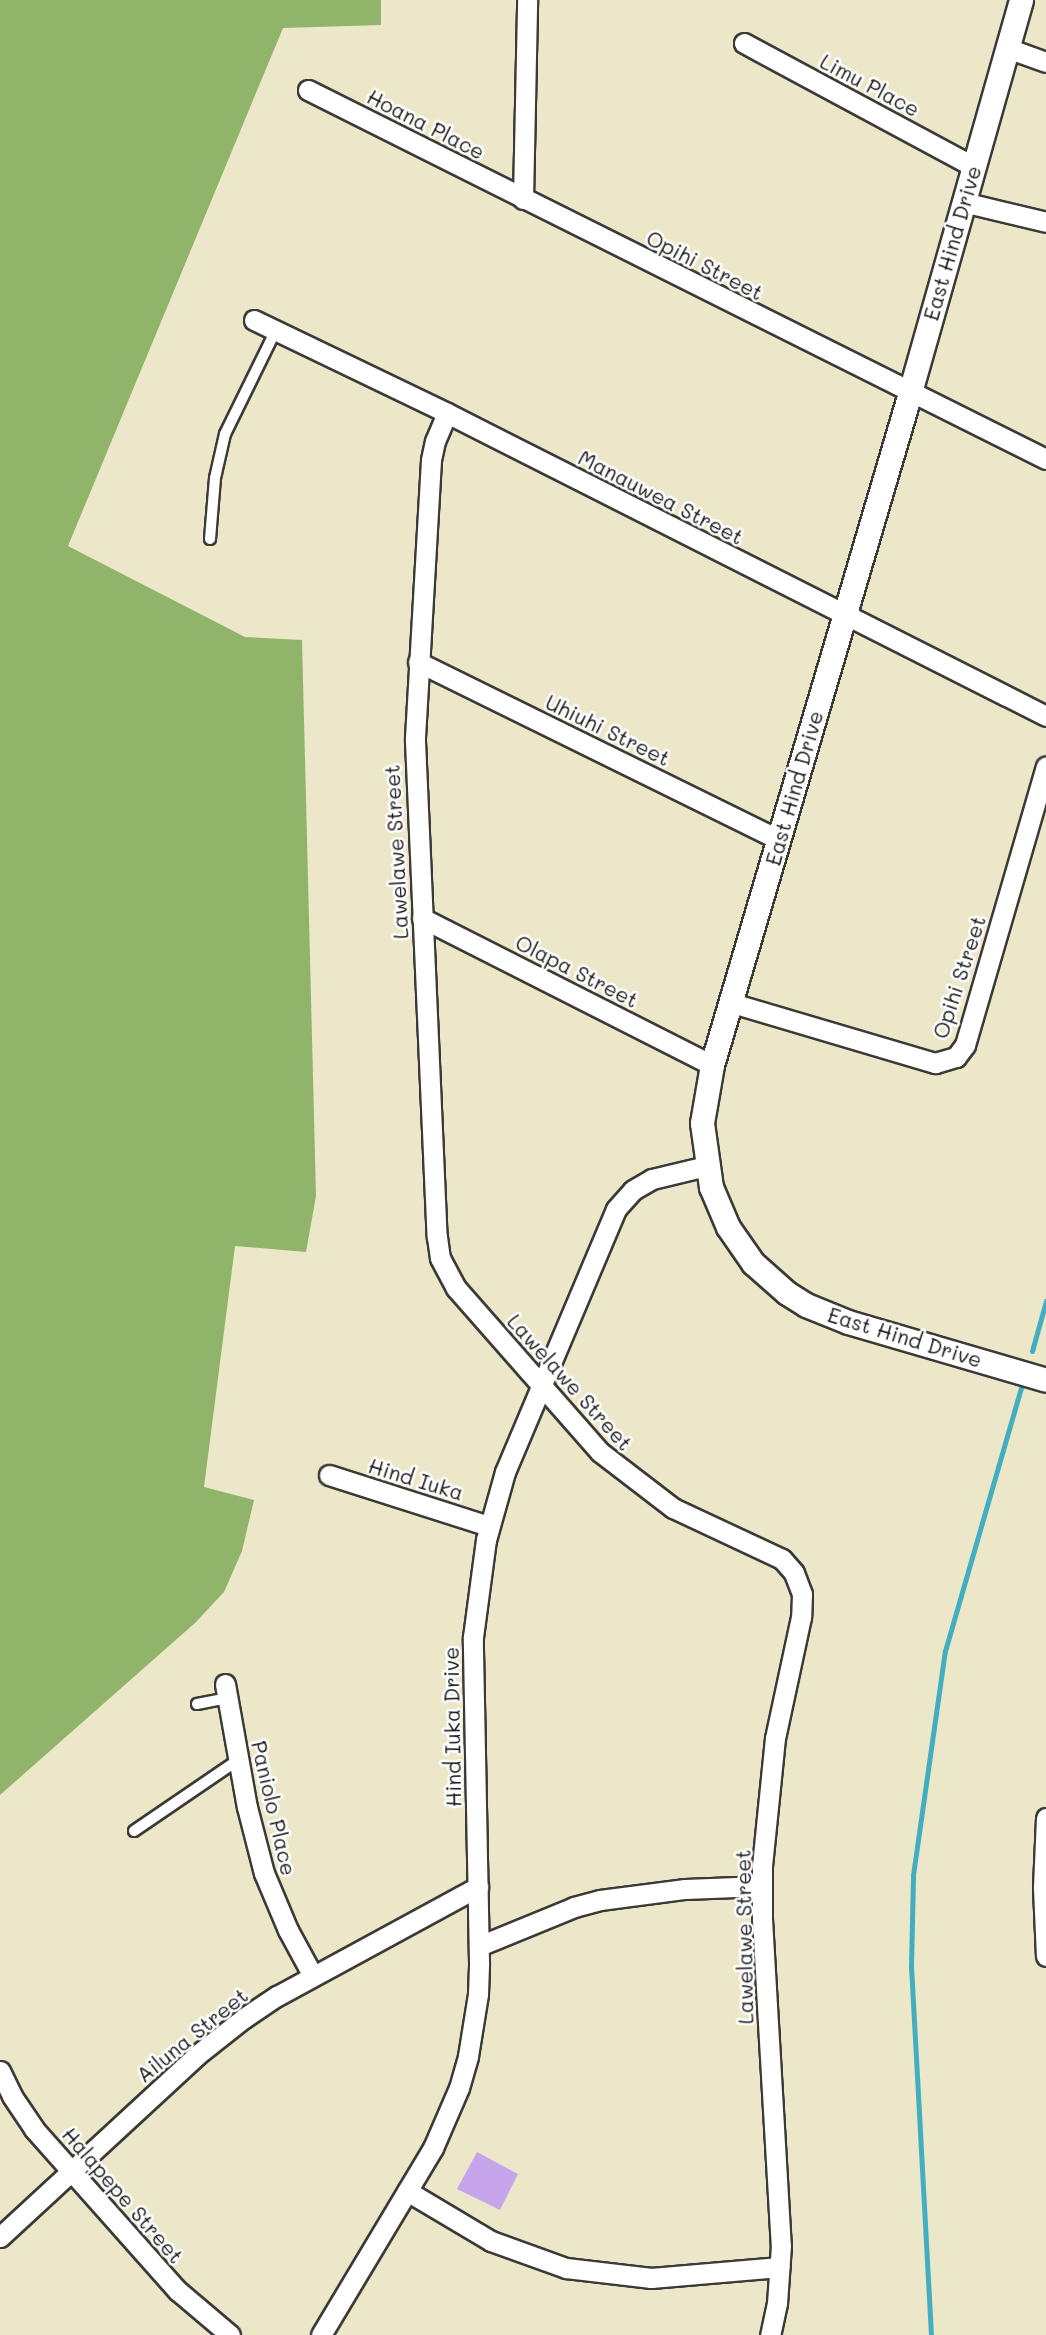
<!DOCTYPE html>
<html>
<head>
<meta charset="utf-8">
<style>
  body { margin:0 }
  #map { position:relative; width:1046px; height:2335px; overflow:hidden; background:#ede7ca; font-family:Mali,sans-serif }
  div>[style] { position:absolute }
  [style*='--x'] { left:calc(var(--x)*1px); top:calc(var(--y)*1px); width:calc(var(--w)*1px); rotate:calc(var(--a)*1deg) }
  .forest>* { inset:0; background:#90b56a }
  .stream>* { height:5px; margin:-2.5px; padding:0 2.5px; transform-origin:2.5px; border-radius:2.5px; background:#42aec0 }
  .building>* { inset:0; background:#c7a5ed }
  .roads { filter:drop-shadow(2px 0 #3b3a36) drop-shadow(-2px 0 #3b3a36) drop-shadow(0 2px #3b3a36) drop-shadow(0 -2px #3b3a36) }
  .service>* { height:10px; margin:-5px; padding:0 5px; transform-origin:5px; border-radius:5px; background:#fff }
  .minor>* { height:19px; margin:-9.5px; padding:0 9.5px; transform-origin:9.5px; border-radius:9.5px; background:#fff }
  .tertiary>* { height:23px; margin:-11.5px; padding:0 11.5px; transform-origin:11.5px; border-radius:11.5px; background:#fff }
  span { translate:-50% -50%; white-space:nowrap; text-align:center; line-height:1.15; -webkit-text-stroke:5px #fff; paint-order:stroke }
  .street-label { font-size:21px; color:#1c1c1c }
</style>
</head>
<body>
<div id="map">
  <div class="forest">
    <div style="clip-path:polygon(0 0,381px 0,381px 25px,283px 28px,68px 546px,245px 637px,302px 640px,316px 1196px,306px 1252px,235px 1246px,204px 1487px,254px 1500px,242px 1551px,224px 1592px,195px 1623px,0 1795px)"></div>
  </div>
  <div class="stream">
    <div style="--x:1032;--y:1351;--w:52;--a:-74.4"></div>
    <div style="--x:931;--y:2335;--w:370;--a:-93.1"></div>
    <div style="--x:911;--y:1966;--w:91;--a:-88.7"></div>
    <div style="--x:913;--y:1875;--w:226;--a:-81.9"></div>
    <div style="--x:945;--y:1651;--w:275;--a:-73.9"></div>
  </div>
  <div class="building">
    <div style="clip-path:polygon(477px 2152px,518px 2174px,500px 2210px,457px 2189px)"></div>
  </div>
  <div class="roads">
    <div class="service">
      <div style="--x:210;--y:539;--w:61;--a:-85.3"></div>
      <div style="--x:215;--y:478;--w:45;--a:-77.2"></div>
      <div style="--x:225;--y:434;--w:116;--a:-63.9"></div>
      <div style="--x:197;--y:1704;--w:31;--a:-11"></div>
      <div style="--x:134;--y:1831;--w:126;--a:-34.3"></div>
    </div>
    <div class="minor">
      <div style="--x:744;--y:43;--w:261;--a:28.3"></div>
      <div style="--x:1007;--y:48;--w:41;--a:19.7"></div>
      <div style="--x:308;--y:90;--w:825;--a:26.57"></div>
      <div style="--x:523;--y:199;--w:199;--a:-88.8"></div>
      <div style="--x:963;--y:202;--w:85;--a:13.5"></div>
      <div style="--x:254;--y:320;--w:214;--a:25.7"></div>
      <div style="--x:447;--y:413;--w:671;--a:26.83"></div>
      <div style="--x:447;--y:413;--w:30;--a:113"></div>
      <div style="--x:435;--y:441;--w:19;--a:102"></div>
      <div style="--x:431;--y:460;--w:281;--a:93.3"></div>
      <div style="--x:415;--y:741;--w:496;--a:87.5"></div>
      <div style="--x:437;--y:1237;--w:21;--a:82"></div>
      <div style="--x:440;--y:1258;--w:34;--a:62"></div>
      <div style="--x:456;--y:1288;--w:218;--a:48.7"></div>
      <div style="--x:600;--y:1452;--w:92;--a:37.5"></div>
      <div style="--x:673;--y:1508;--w:120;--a:25.1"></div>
      <div style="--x:782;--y:1559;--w:18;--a:49"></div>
      <div style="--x:794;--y:1573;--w:22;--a:69"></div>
      <div style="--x:802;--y:1594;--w:23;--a:92"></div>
      <div style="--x:801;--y:1617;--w:124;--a:102.1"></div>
      <div style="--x:775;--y:1738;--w:129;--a:95.8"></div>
      <div style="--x:762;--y:1866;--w:53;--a:90"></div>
      <div style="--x:762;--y:1919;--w:327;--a:86.7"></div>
      <div style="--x:781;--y:2245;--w:58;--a:93.9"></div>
      <div style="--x:777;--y:2303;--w:33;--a:102"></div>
      <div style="--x:418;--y:662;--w:402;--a:26.2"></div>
      <div style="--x:422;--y:918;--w:325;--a:26.9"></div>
      <div style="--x:732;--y:1003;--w:212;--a:16.5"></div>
      <div style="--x:935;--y:1063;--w:22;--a:-16"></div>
      <div style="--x:956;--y:1057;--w:15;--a:-53"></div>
      <div style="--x:965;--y:1045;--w:290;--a:-73.8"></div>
      <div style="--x:329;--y:1475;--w:168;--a:17.7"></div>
      <div style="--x:225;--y:1684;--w:125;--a:79.9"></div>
      <div style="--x:247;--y:1807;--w:68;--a:75.6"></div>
      <div style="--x:264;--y:1873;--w:62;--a:67.2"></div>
      <div style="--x:288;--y:1930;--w:52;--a:61.5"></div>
      <div style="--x:1046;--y:1818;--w:70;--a:92.5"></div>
      <div style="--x:1043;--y:1888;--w:68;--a:87.5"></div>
      <div style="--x:479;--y:1946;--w:103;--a:-22.3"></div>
      <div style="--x:574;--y:1907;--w:27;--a:-15"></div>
      <div style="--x:600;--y:1900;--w:86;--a:-7.4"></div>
      <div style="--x:685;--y:1889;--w:77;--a:-2.2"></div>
      <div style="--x:0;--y:2071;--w:28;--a:64"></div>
      <div style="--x:12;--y:2096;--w:40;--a:56"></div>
      <div style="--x:34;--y:2129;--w:217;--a:48.4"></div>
      <div style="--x:178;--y:2291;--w:68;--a:40.2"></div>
      <div style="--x:407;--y:2191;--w:98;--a:30.8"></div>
      <div style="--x:491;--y:2241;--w:80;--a:19.8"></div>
      <div style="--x:566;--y:2268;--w:86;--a:6.7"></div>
      <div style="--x:651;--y:2278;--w:129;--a:-4.9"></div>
      <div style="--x:0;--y:2237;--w:268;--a:-42.7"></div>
      <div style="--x:197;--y:2055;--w:60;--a:-38.2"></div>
      <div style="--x:244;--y:2018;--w:40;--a:-34"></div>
      <div style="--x:277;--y:1996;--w:229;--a:-28.5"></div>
      <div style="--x:321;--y:2335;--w:218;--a:-59.1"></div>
      <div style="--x:433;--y:2148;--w:65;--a:-66.6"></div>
      <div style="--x:459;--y:2088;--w:33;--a:-74"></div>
      <div style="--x:468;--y:2056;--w:63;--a:-80.8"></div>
      <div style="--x:478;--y:1994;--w:32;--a:-88"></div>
      <div style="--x:479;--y:1962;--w:325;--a:-91.1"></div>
      <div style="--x:473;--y:1637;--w:98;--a:-82.4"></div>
      <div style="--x:486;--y:1540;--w:71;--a:-74.4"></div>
      <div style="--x:505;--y:1472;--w:285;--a:-67.1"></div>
      <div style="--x:616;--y:1209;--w:25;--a:-48"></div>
      <div style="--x:633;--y:1190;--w:22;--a:-30"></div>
      <div style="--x:652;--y:1179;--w:56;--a:-13.5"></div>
    </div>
    <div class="tertiary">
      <div style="--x:1021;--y:0;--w:408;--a:105.8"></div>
      <div style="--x:910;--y:393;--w:701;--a:106.42"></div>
      <div style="--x:712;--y:1065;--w:59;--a:99.8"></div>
      <div style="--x:702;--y:1123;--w:65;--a:82"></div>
      <div style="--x:711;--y:1187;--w:43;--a:67"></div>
      <div style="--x:728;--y:1227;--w:44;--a:55.2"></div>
      <div style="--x:753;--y:1263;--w:45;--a:41.4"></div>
      <div style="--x:787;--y:1293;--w:22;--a:32"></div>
      <div style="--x:806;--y:1305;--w:45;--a:22"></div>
      <div style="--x:848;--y:1322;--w:206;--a:16.3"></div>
    </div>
  </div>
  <div class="street-label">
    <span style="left:870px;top:85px;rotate:28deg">Limu Place</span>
    <span style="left:426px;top:124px;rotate:27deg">Hoana Place</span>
    <span style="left:952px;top:243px;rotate:-74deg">East Hind Drive</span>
    <span style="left:705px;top:265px;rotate:27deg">Opihi Street</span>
    <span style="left:661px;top:497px;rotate:27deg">Manauwea Street</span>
    <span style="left:608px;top:730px;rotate:26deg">Uhiuhi Street</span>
    <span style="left:794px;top:788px;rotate:-74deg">East Hind Drive</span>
    <span style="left:396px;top:852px;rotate:-93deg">Lawelawe Street</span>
    <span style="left:577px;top:971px;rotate:27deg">Olapa Street</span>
    <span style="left:959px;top:977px;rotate:-72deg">Opihi Street</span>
    <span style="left:905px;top:1337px;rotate:17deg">East Hind Drive</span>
    <span style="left:570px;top:1382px;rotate:48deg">Lawelawe Street</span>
    <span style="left:416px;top:1479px;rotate:17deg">Hind Iuka</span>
    <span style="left:452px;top:1727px;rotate:-91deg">Hind Iuka Drive</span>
    <span style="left:274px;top:1808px;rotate:77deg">Paniolo Place</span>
    <span style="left:744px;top:1937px;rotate:-91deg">Lawelawe Street</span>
    <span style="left:192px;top:2035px;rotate:-39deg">Ailuna Street</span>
    <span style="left:123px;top:2195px;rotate:49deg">Halapepe Street</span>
  </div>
</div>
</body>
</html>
